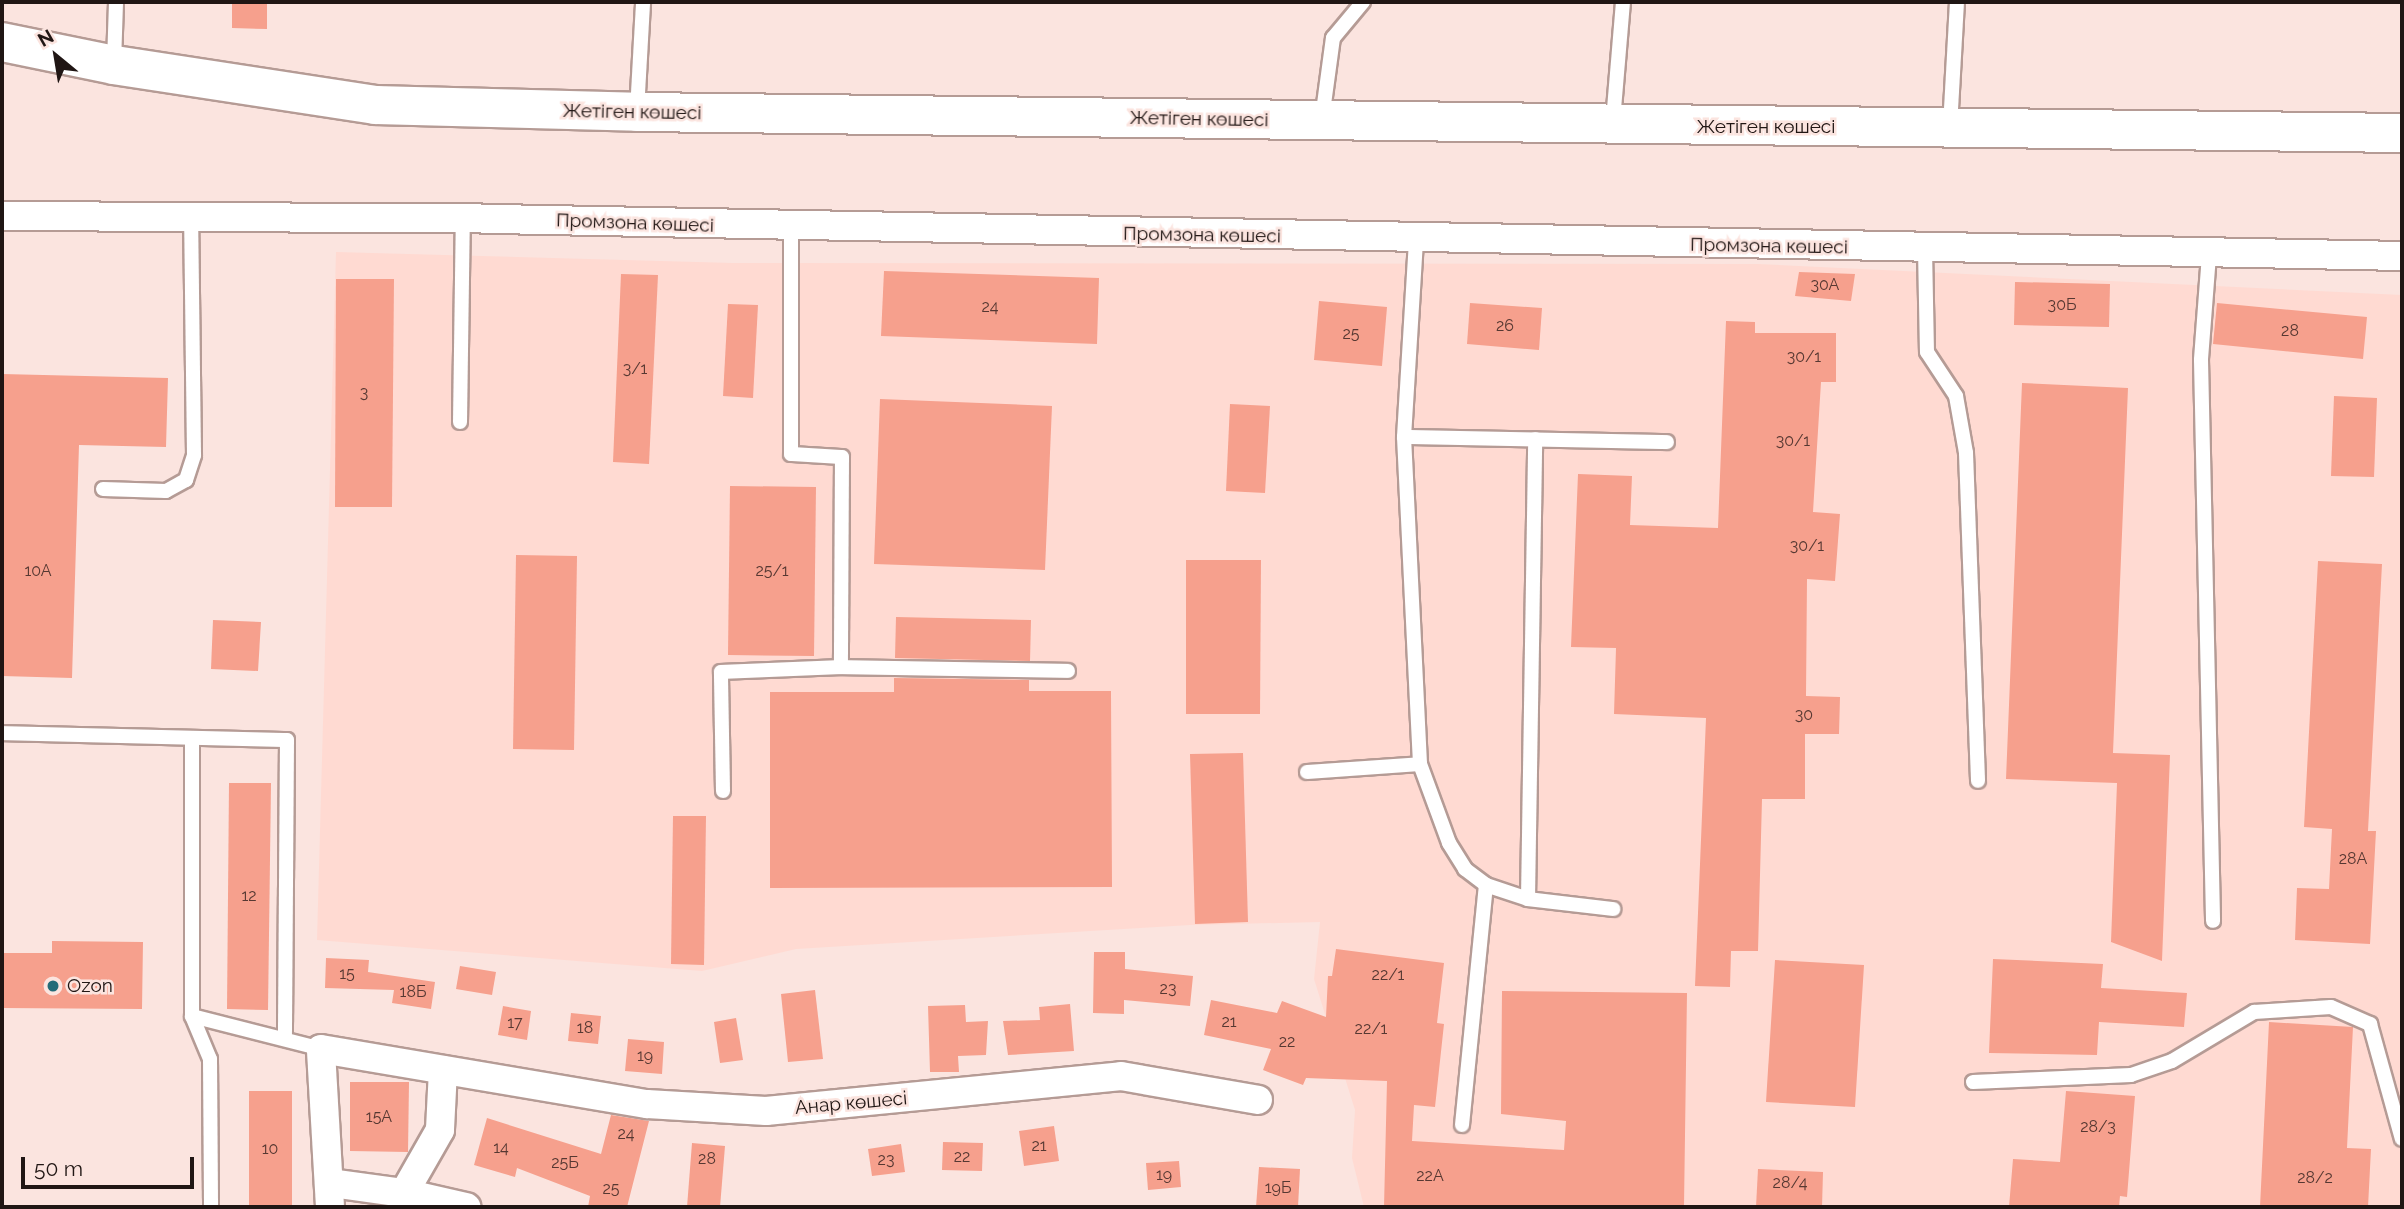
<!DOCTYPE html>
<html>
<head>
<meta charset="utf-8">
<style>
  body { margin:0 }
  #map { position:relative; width:2404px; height:1209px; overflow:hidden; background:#fbe4df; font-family:Raleway,sans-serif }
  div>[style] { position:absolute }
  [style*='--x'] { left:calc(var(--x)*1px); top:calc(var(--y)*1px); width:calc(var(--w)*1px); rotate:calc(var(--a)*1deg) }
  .built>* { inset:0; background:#ffdad2 }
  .building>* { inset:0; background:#f6a08d }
  .roads { filter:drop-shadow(2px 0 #b59b95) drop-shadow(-2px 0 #b59b95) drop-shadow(0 2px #b59b95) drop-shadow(0 -2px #b59b95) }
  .lane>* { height:14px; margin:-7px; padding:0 7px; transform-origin:7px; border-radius:7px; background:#fff }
  .street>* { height:28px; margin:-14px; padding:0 14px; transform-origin:14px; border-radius:14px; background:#fff }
  .secondary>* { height:38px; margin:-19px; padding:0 19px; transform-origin:19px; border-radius:19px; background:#fff }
  .dots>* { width:19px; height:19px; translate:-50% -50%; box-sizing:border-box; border:4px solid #fbe4df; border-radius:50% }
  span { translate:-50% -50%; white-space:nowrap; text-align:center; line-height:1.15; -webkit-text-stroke:5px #fbe4df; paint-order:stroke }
  .number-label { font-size:16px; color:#563832 }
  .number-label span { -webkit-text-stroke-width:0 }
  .street-label { font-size:19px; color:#201614 }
  .poi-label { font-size:19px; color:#201614 }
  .left { translate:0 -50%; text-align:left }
  .frame { position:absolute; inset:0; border:4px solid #201614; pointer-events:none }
  .north { position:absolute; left:21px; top:21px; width:70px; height:70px; -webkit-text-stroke:5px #fbe4df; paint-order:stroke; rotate:330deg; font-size:19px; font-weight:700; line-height:28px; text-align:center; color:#201614 }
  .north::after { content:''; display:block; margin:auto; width:24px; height:32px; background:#201614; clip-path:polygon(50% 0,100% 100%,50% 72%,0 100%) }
  .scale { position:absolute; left:21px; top:1157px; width:173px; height:32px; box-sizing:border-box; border:4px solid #201614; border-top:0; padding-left:9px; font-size:21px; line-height:24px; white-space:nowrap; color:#201614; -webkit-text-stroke:5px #fbe4df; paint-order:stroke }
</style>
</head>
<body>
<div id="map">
  <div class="built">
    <div style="clip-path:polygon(336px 252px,733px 263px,1757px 264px,2402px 295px,2402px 1207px,1364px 1207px,1352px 1158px,1355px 1110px,1314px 979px,1320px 922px,1190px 925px,796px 949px,702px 971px,317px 940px)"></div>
  </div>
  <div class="building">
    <div style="clip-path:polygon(232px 2px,267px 2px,267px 29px,232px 28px)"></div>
    <div style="clip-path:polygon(884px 271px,1099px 278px,1097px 344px,881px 336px)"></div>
    <div style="clip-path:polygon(1799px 272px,1855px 274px,1851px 301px,1795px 296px)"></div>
    <div style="clip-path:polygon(621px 274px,658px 275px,649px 464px,613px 462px)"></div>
    <div style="clip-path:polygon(336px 279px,394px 279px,392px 507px,335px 507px)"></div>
    <div style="clip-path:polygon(2015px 282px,2110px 284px,2109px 327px,2014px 325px)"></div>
    <div style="clip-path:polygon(1319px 301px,1387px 307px,1382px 366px,1314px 360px)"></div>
    <div style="clip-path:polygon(1470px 303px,1542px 308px,1539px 350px,1467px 344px)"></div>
    <div style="clip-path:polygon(2217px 303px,2367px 317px,2363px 359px,2213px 344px)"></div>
    <div style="clip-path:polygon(728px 304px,758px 305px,753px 398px,723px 396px)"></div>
    <div style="clip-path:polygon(1726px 321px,1755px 322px,1755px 333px,1836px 333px,1836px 382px,1821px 382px,1813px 512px,1840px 514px,1835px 581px,1807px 579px,1806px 696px,1840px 697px,1839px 734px,1805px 734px,1805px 799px,1762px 799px,1758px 951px,1731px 951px,1730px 987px,1695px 986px,1706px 718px,1614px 714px,1616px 648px,1571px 647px,1578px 474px,1632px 476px,1630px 525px,1718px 528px)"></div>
    <div style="clip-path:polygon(2px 374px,168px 378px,166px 447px,79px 445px,72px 678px,2px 676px)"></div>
    <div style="clip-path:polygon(2022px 383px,2128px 388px,2113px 753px,2170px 755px,2162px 961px,2111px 942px,2117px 783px,2006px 779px)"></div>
    <div style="clip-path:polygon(2334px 396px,2377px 398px,2374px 477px,2331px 476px)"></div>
    <div style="clip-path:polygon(880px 399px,1052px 406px,1045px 570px,874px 564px)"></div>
    <div style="clip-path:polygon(1230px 404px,1270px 406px,1265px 493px,1226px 491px)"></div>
    <div style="clip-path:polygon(730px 486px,816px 487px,814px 656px,728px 655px)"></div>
    <div style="clip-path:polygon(516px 555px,577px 556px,574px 750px,513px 749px)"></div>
    <div style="clip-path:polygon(1186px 560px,1261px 560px,1260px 714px,1186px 714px)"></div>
    <div style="clip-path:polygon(2318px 561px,2382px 564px,2368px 831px,2376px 831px,2370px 944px,2295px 940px,2297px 888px,2329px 889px,2332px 829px,2304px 827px)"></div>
    <div style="clip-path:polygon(896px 617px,1031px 620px,1030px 661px,895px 658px)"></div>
    <div style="clip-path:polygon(213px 620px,261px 622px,258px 671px,211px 669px)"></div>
    <div style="clip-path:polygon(894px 678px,1029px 680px,1029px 691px,1111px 691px,1112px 887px,770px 888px,770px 692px,894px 692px)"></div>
    <div style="clip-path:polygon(1243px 753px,1248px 922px,1195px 924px,1190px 754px)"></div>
    <div style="clip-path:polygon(229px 783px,271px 783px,268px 1010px,227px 1009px)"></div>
    <div style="clip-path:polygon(673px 816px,706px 816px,704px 965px,671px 964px)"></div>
    <div style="clip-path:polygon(52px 941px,143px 942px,142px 1009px,2px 1008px,2px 953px,52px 953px)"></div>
    <div style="clip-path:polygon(1336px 949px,1444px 963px,1437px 1023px,1444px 1024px,1435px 1107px,1414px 1105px,1412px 1141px,1564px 1150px,1566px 1121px,1501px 1114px,1502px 991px,1687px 993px,1684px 1207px,1384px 1207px,1387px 1081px,1306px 1078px,1303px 1085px,1263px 1070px,1271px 1049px,1204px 1035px,1211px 1000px,1277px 1013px,1282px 1001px,1326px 1017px,1328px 976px,1332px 976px)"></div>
    <div style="clip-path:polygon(1094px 952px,1125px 952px,1125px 969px,1193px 976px,1190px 1006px,1124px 1000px,1124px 1014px,1093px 1013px)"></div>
    <div style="clip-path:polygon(326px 958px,369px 960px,368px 972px,435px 982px,431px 1009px,392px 1003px,394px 990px,325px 988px)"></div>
    <div style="clip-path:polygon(1993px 959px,2103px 964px,2101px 988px,2187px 993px,2184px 1027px,2099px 1022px,2097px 1055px,1989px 1053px)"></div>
    <div style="clip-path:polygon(1775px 960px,1864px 965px,1855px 1107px,1766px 1102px)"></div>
    <div style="clip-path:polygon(460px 966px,496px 972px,492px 995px,456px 989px)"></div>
    <div style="clip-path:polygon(815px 990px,823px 1059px,788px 1062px,781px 994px)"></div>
    <div style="clip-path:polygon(1070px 1004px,1074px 1051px,1008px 1055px,1003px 1021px,1040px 1020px,1039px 1007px)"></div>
    <div style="clip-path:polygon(965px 1005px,966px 1022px,988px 1021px,986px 1055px,958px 1056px,959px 1072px,930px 1072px,928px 1006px)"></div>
    <div style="clip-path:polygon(503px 1006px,531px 1011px,527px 1040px,498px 1035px)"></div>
    <div style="clip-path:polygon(571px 1013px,601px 1016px,598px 1044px,568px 1041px)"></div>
    <div style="clip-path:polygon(736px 1018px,743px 1060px,720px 1063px,714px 1022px)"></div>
    <div style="clip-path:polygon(2269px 1022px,2353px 1027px,2347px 1148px,2371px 1149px,2368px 1207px,2260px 1207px)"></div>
    <div style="clip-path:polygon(628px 1039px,664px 1042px,662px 1074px,625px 1071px)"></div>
    <div style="clip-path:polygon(350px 1082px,409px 1082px,408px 1152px,350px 1151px)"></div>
    <div style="clip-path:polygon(249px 1091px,292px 1091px,292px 1207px,249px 1207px)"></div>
    <div style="clip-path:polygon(2066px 1091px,2135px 1096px,2127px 1197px,2120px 1196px,2119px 1207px,2009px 1207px,2013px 1159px,2060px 1162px)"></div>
    <div style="clip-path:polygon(611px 1115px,649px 1121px,627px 1207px,588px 1207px,590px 1196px,517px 1168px,515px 1177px,474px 1165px,487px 1118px,601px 1154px)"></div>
    <div style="clip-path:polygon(1054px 1126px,1059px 1161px,1024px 1166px,1019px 1131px)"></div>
    <div style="clip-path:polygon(943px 1142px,983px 1143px,982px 1171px,942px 1170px)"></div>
    <div style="clip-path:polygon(692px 1143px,725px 1146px,720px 1207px,687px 1207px)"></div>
    <div style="clip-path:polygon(901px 1144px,905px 1172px,872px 1176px,868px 1149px)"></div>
    <div style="clip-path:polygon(1179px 1161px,1181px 1187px,1148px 1190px,1146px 1163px)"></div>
    <div style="clip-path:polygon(1259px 1167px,1300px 1169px,1298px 1207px,1256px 1207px)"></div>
    <div style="clip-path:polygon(1758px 1169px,1823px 1172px,1822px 1207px,1756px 1207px)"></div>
  </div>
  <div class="roads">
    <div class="lane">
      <div style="--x:114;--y:63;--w:61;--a:-88.1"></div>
      <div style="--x:637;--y:111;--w:109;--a:-86.8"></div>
      <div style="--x:1322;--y:119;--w:82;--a:-82.3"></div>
      <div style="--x:1333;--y:38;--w:47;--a:-50.2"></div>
      <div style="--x:1613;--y:121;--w:119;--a:-85.2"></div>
      <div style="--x:1950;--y:127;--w:125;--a:-86.8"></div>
      <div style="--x:791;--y:228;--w:226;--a:90"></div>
      <div style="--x:791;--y:454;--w:51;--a:3.4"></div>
      <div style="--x:842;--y:457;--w:210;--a:90.3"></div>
      <div style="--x:841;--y:667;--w:227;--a:1"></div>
      <div style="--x:1925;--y:249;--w:103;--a:88.9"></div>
      <div style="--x:1927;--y:352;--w:53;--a:56.6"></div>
      <div style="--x:1956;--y:396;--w:58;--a:80"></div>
      <div style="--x:1966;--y:453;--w:328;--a:87.9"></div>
      <div style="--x:2209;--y:255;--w:105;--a:94.4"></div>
      <div style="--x:2201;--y:360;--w:561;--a:88.77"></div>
      <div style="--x:460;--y:422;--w:203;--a:-89.2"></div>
      <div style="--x:1404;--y:437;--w:263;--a:1.1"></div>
      <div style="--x:103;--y:489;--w:63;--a:1.8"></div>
      <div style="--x:166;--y:491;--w:23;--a:-29"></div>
      <div style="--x:186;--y:480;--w:26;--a:-72"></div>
      <div style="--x:194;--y:455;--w:238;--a:-90.7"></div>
      <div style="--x:2;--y:733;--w:285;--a:1.4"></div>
      <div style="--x:287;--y:740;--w:297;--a:90.4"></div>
      <div style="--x:192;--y:741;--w:275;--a:90"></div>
      <div style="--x:192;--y:1016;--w:47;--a:67.3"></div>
      <div style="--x:210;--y:1059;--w:148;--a:89.6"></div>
      <div style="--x:1420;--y:764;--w:84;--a:69.8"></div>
      <div style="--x:1449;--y:843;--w:31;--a:58"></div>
      <div style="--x:1465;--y:869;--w:26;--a:37"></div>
      <div style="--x:1486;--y:885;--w:44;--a:18.4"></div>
      <div style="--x:1528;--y:899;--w:86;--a:6.7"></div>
      <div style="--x:1307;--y:772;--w:113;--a:-4"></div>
      <div style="--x:1420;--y:764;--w:327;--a:-92.8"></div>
      <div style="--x:1404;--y:437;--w:199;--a:-86.5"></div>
      <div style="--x:723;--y:791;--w:119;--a:-91"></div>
      <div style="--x:721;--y:672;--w:120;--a:-2.4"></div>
      <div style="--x:1528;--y:899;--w:460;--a:-89.1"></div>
      <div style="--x:192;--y:1016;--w:133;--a:14.3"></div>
      <div style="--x:1973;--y:1082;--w:158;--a:-2.5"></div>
      <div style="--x:2131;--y:1075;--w:43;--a:-18.9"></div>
      <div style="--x:2172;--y:1061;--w:96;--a:-30.9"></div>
      <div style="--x:2254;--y:1012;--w:77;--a:-3.7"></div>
      <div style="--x:2331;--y:1007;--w:43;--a:23.6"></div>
      <div style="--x:2370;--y:1024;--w:119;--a:74.5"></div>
      <div style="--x:1462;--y:1125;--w:241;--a:-84.3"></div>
    </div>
    <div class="street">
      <div style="--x:2;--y:216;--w:492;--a:0.3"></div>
      <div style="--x:494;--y:219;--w:1908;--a:1.11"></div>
      <div style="--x:443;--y:1070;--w:60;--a:92.9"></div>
      <div style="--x:440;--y:1130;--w:73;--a:119.7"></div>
      <div style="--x:404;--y:1193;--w:64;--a:12.7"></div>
      <div style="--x:331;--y:1183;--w:74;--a:7.8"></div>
      <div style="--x:330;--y:1207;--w:158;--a:-93.3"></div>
      <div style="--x:321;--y:1049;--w:331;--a:9.6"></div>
      <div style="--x:647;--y:1104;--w:119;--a:3.4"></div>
      <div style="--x:766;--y:1111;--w:357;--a:-5.6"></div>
      <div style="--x:1121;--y:1076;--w:139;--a:9.9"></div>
    </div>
    <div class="secondary">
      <div style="--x:2;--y:42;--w:114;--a:11.6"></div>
      <div style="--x:114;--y:65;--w:264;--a:8.7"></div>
      <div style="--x:375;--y:105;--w:262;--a:1.5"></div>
      <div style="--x:637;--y:112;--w:1765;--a:0.68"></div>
    </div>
  </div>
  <div class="dots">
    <div style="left:53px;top:986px;background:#236b78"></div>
  </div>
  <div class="number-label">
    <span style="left:1825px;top:285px">30А</span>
    <span style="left:2062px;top:305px">30Б</span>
    <span style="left:990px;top:307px">24</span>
    <span style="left:1505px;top:326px">26</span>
    <span style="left:2290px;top:331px">28</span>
    <span style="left:1351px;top:334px">25</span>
    <span style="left:1804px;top:357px">30/1</span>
    <span style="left:635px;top:369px">3/1</span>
    <span style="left:364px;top:393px">3</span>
    <span style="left:1793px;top:441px">30/1</span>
    <span style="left:1807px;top:546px">30/1</span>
    <span style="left:38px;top:571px">10А</span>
    <span style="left:772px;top:571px">25/1</span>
    <span style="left:1804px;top:715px">30</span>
    <span style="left:2353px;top:859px">28А</span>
    <span style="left:249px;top:896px">12</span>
    <span style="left:347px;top:974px">15</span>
    <span style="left:1388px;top:975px">22/1</span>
    <span style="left:1168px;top:989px">23</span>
    <span style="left:413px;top:992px">18Б</span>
    <span style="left:1229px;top:1022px">21</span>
    <span style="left:515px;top:1023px">17</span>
    <span style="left:585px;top:1028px">18</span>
    <span style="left:1371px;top:1029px">22/1</span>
    <span style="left:1287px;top:1042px">22</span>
    <span style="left:645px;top:1056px">19</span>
    <span style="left:379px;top:1117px">15А</span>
    <span style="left:2098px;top:1127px">28/3</span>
    <span style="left:626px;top:1134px">24</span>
    <span style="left:1039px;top:1146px">21</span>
    <span style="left:501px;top:1148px">14</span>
    <span style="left:270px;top:1149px">10</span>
    <span style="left:962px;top:1157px">22</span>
    <span style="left:707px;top:1159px">28</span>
    <span style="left:886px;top:1160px">23</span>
    <span style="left:565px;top:1163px">25Б</span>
    <span style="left:1164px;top:1175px">19</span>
    <span style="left:1430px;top:1176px">22А</span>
    <span style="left:2315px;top:1178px">28/2</span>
    <span style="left:1790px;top:1183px">28/4</span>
    <span style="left:1278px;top:1188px">19Б</span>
    <span style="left:611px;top:1189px">25</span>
  </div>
  <div class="street-label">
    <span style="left:632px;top:112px;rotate:1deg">Жетіген көшесі</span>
    <span style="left:1199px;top:119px;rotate:1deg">Жетіген көшесі</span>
    <span style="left:1766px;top:127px">Жетіген көшесі</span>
    <span style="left:635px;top:223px;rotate:2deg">Промзона көшесі</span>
    <span style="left:1202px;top:235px;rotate:1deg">Промзона көшесі</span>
    <span style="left:1769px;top:246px;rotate:1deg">Промзона көшесі</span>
    <span style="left:851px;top:1103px;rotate:-5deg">Анар көшесі</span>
  </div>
  <div class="poi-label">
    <span class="left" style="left:67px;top:986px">Ozon</span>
  </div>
  <div class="frame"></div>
  <div class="north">N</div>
  <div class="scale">50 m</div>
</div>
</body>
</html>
